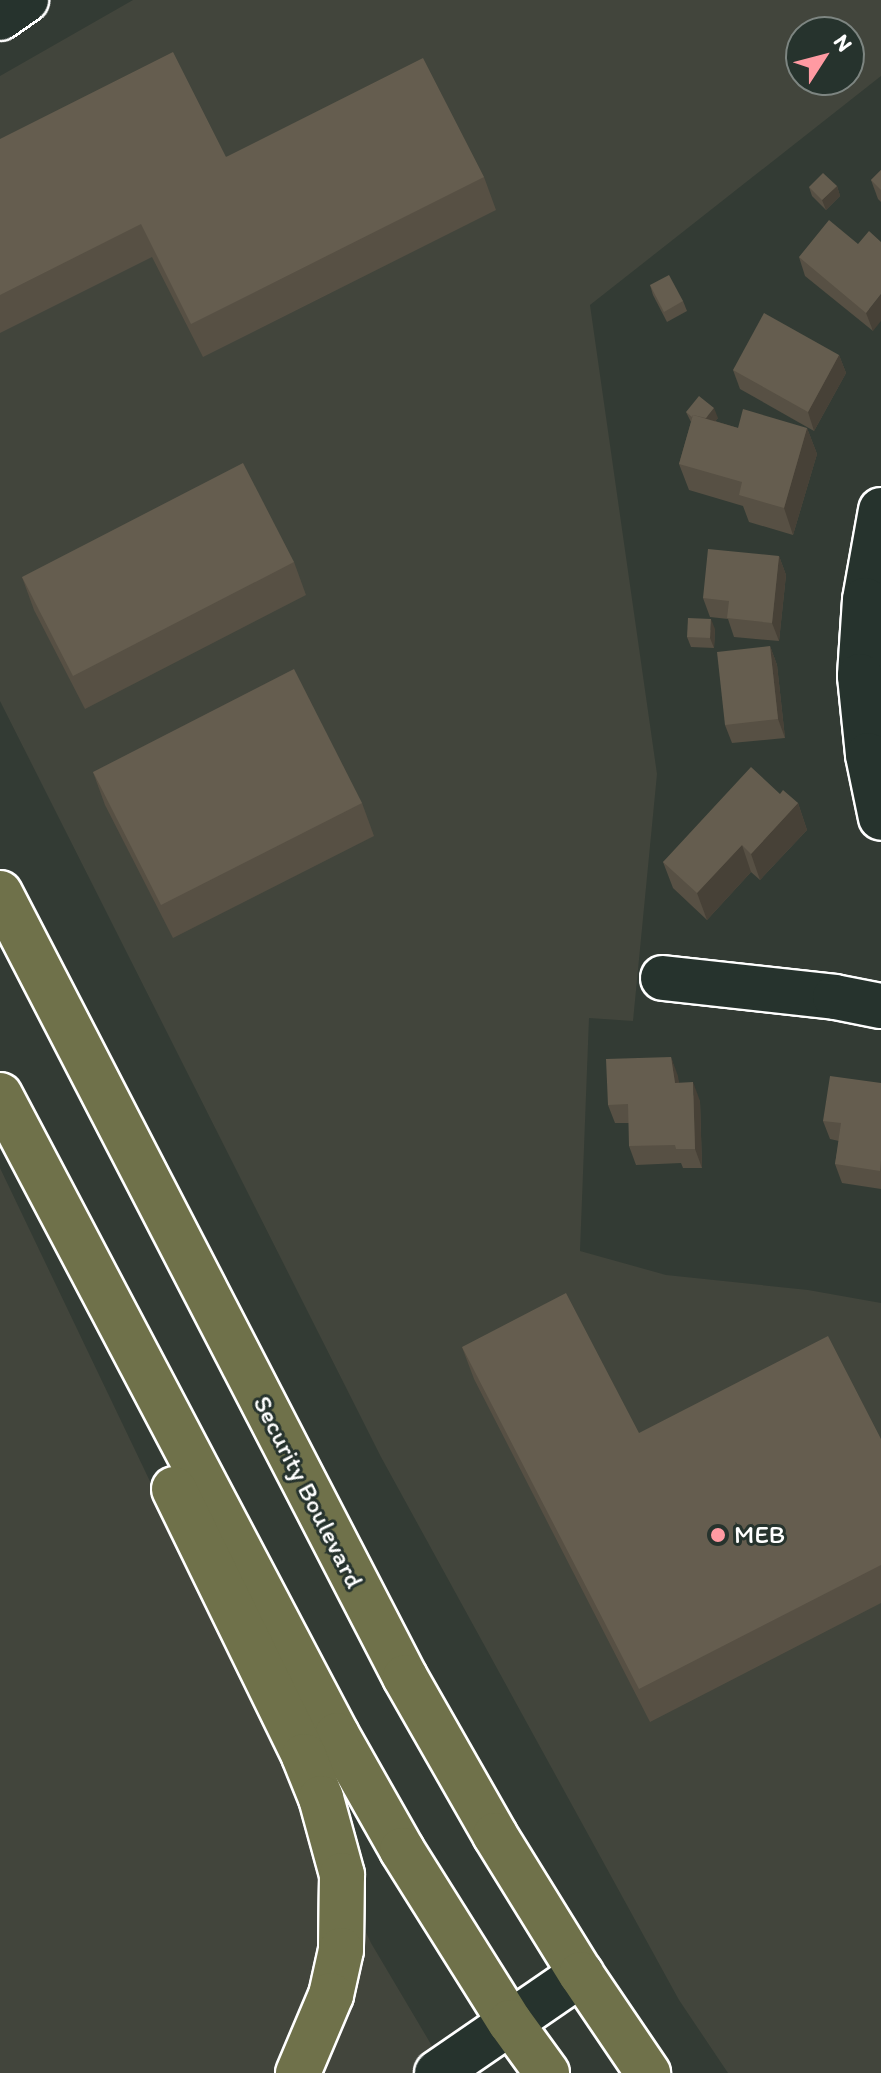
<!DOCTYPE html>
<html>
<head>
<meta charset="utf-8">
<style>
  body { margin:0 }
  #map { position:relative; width:881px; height:2073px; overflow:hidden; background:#333b34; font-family:Itim,sans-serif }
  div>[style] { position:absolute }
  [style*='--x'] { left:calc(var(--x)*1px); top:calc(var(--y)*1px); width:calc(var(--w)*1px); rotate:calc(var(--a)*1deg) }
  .built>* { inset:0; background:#42453c }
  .roads { filter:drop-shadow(2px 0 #fff) drop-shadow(-2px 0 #fff) drop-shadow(0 2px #fff) drop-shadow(0 -2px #fff) }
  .minor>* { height:44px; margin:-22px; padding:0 22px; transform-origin:22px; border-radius:22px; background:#26332d }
  .major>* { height:44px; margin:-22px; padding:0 22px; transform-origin:22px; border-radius:22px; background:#6f714a }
  .wall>* { inset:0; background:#575044 }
  .shaded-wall>* { inset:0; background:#474137 }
  .building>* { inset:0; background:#655d4f }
  .dots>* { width:22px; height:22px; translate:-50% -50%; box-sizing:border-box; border:4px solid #26332d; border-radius:50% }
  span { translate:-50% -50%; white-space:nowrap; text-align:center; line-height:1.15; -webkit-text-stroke:6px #26332d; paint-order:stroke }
  .street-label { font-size:26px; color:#fff }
  .poi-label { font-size:26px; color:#fff }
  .left { translate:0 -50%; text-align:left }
  .north { position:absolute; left:785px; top:16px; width:80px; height:80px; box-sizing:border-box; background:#26332d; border:2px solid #7d8581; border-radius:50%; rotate:54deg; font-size:22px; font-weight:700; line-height:32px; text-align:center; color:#fff }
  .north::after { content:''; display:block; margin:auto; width:28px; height:36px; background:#ff9aa2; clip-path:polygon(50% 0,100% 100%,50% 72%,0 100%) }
</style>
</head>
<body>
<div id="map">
  <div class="built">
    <div style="clip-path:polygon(evenodd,133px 0,881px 0,881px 76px,590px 305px,657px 774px,633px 1021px,589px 1018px,580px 1251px,666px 1275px,808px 1290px,881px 1303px,881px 2073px,728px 2073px,679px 2000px,381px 1457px,0 701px,0 76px,133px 0,801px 32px,849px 32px,849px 80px,801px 80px,801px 32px)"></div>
    <div style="clip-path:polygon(0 1168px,371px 1943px,448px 2073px,0 2073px)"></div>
  </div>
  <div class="roads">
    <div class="minor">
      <div style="--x:0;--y:18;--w:32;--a:-35"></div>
      <div style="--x:881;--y:510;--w:91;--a:100.1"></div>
      <div style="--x:865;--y:600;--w:76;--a:93.8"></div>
      <div style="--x:860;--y:676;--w:79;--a:84.2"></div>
      <div style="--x:868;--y:755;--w:64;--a:78.3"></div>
      <div style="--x:663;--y:978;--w:173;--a:6.3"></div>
      <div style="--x:835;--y:997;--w:47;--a:11.1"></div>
      <div style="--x:437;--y:2073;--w:175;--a:-34.5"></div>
    </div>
    <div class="major">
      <div style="--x:0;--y:893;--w:882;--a:62.68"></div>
      <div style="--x:405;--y:1677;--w:182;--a:60.3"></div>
      <div style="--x:495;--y:1835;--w:163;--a:58.3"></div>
      <div style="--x:581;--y:1974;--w:120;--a:55.9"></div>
      <div style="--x:0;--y:1095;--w:723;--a:62.23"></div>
      <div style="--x:337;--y:1735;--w:132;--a:60.5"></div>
      <div style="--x:402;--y:1850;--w:203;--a:57.9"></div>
      <div style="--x:510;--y:2022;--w:63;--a:54"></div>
      <div style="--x:174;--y:1489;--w:297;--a:64"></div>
      <div style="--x:304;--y:1756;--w:45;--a:68"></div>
      <div style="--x:321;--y:1798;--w:80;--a:74.7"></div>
      <div style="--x:342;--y:1875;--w:75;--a:90.8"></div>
      <div style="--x:341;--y:1950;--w:46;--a:102.5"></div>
      <div style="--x:331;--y:1995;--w:85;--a:112.9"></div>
    </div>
  </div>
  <div class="wall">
    <div style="clip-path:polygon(0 139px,484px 177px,496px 210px,203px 357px,152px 257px,0 333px)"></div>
    <div style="clip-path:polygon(881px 170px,881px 202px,878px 199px,871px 180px)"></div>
    <div style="clip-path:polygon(837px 186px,840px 196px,826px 210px,812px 196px,809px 187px)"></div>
    <div style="clip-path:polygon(858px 244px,873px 331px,805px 276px,799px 257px)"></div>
    <div style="clip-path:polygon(650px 285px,683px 301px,687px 311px,667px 322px,653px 295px)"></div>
    <div style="clip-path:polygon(839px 355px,846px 373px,814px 431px,740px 389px,733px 370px)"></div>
    <div style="clip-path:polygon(686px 412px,718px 418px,715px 421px,738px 428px,807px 428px,817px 454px,793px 535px,749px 522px,743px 506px,689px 490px,679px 464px,691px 422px)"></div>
    <div style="clip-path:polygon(779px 556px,786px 575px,779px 641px,734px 637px,728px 619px,710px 617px,703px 598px)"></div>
    <div style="clip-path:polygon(294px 562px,306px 595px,85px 709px,34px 610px,22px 577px)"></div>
    <div style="clip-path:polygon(715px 629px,714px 648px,691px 647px,687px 637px)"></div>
    <div style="clip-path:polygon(770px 646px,777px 665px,785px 738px,732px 743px,725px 725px)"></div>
    <div style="clip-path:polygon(93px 772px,362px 803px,374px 836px,173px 938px,105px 805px)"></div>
    <div style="clip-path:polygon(780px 794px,798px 803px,807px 830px,760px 880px,751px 872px,707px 920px,673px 888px,663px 862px)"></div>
    <div style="clip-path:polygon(671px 1057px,679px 1083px,700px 1101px,702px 1168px,683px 1168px,681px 1163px,636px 1165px,629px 1146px,629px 1123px,615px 1123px,608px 1105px)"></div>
    <div style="clip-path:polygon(881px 1083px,881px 1189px,842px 1183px,835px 1164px,839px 1141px,830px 1139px,823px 1121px)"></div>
    <div style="clip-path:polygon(462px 1347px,639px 1433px,881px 1439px,881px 1603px,650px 1722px,474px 1379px)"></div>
  </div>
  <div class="shaded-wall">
    <div style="clip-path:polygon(837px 186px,840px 196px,826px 210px,822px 200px)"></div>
    <div style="clip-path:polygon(881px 294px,881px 321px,873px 331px,866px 313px)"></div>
    <div style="clip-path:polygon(839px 355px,846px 373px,814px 431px,808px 412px)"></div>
    <div style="clip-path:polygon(714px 408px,718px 418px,705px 434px,701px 424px)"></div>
    <div style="clip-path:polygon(807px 428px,817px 454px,793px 535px,784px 508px)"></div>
    <div style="clip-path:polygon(779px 556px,786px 575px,779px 641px,772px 623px)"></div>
    <div style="clip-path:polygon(711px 619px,715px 629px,714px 648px,710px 638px)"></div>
    <div style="clip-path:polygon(770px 646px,777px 665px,785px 738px,778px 719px)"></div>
    <div style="clip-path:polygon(798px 803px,807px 830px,760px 880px,751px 854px)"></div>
    <div style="clip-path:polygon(742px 845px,751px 872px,707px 920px,697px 893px)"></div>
    <div style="clip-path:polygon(671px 1057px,678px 1076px,682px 1102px,675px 1083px)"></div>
    <div style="clip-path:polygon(693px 1082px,700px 1101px,702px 1168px,695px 1149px)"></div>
  </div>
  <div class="building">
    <div style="clip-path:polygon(173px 52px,226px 157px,423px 58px,484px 177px,191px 324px,141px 224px,0 295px,0 139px)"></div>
    <div style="clip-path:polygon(881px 170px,881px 190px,871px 180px)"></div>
    <div style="clip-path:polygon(823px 173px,837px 186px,822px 200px,809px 187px)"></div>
    <div style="clip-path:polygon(829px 220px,858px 244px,869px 231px,881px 242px,881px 294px,866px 313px,799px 257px)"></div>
    <div style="clip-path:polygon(669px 275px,683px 301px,664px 312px,650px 285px)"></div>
    <div style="clip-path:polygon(764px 313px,839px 355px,808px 412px,733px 370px)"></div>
    <div style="clip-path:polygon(699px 396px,714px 408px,706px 418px,693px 415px,692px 417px,686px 412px)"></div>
    <div style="clip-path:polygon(743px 409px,807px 428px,784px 508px,739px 495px,742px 482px,679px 464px,693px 415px,738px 428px)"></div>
    <div style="clip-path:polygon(243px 463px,294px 562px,73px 676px,22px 577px)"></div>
    <div style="clip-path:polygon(708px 549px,779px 556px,772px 623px,727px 618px,729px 601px,703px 598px)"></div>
    <div style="clip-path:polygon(688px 618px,711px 619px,710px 638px,687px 637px)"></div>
    <div style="clip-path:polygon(770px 646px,778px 719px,725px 725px,717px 652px)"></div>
    <div style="clip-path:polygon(294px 669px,362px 803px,161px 905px,93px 772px)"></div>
    <div style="clip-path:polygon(751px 767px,780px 794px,783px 790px,798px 803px,751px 854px,742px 845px,697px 893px,663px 862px)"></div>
    <div style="clip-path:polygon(671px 1057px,675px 1083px,693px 1082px,695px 1149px,676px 1149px,675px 1145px,629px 1146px,628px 1104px,608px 1105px,606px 1059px)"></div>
    <div style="clip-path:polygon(830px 1076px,881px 1083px,881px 1161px,880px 1171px,835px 1164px,841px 1123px,823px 1121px)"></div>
    <div style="clip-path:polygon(566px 1293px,639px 1433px,828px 1336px,881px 1439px,881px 1565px,639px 1689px,462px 1347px)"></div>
  </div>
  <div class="dots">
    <div style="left:718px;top:1535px;background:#ff9aa2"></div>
  </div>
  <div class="street-label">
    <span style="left:308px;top:1492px;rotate:63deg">Security Boulevard</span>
  </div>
  <div class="poi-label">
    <span class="left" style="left:734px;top:1535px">MEB</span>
  </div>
  <div class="north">N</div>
</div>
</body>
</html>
